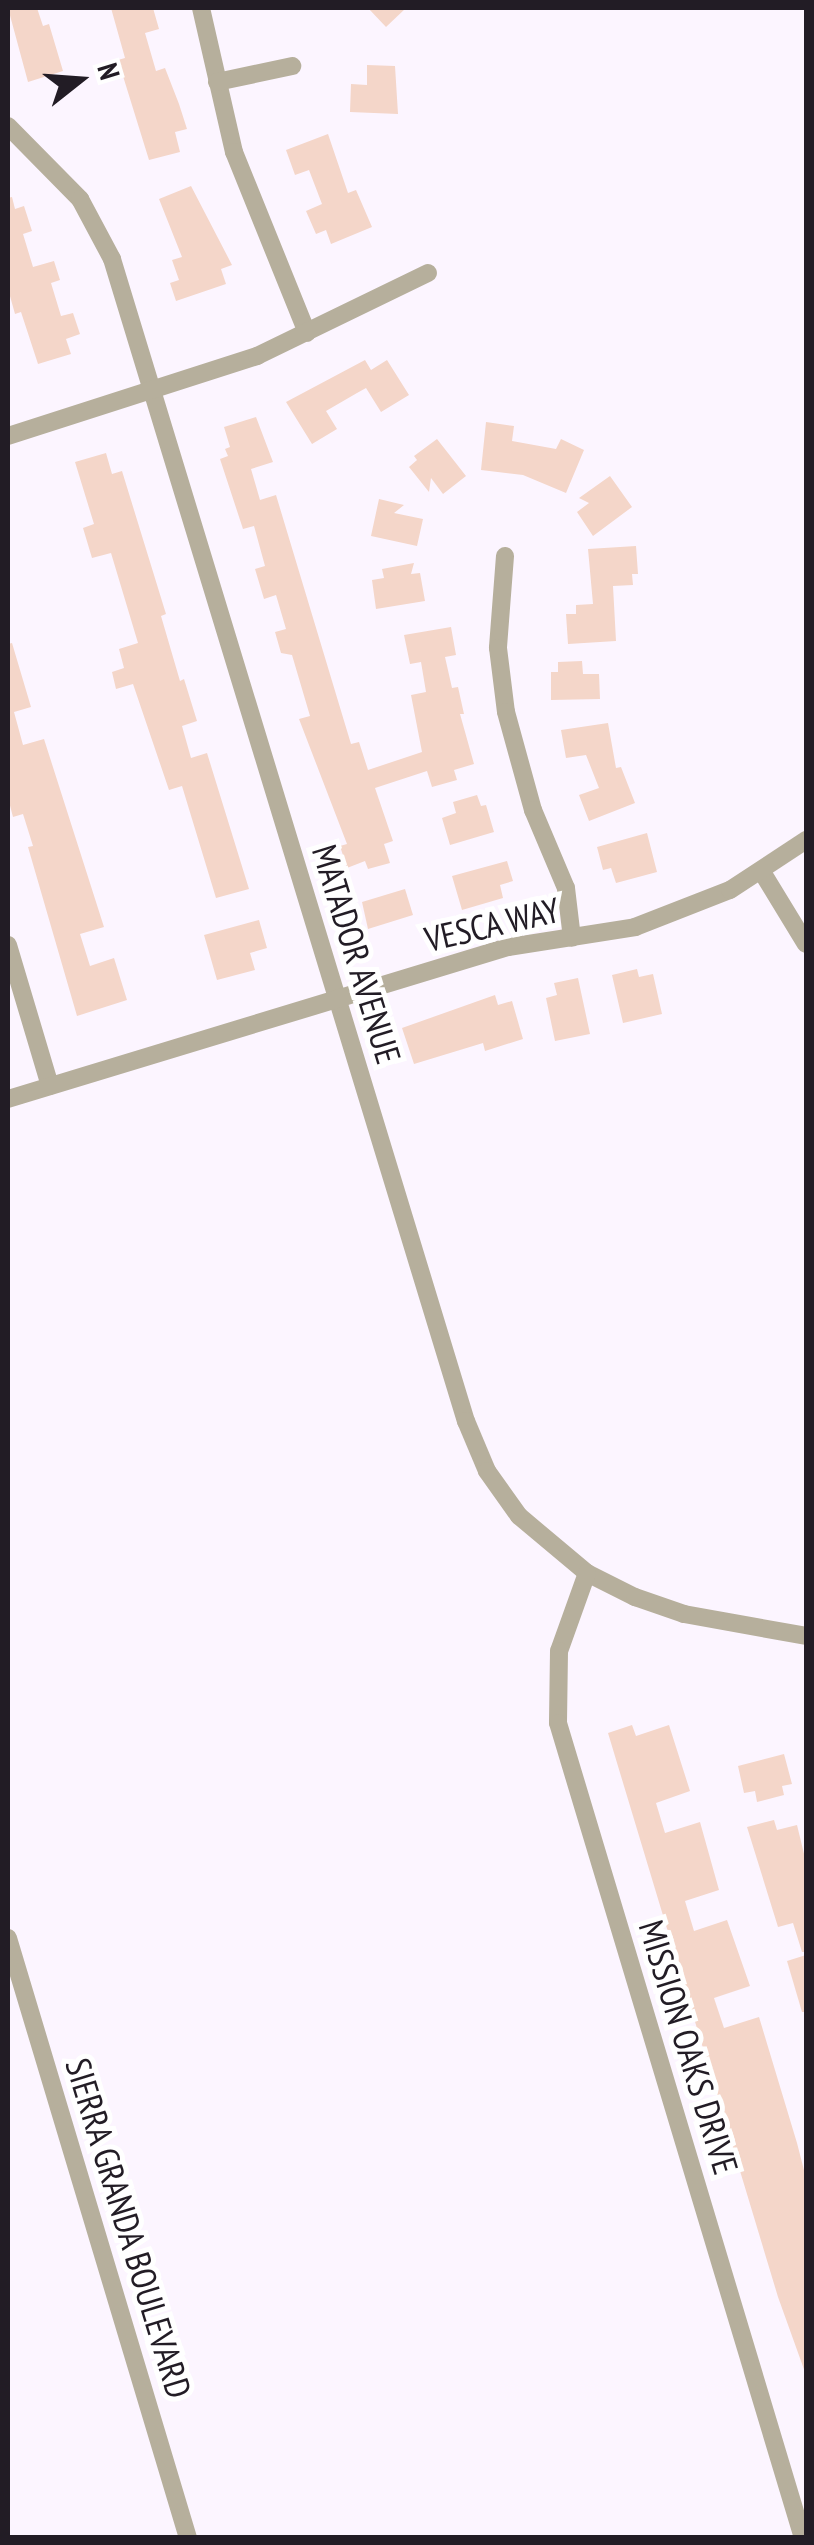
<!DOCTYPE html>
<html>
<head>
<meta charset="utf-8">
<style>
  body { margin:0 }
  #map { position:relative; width:814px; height:2545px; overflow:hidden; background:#fcf5ff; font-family:"PT Sans Narrow",sans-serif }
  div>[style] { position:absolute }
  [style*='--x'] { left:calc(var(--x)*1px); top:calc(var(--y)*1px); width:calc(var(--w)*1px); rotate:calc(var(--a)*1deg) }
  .building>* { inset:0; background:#f4d6c9 }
  .street>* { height:18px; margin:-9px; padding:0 9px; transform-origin:9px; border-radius:9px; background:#b6af9c }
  span { translate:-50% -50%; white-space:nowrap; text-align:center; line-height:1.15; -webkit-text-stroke:10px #fff; paint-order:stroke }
  .street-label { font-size:35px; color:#221c25 }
  .frame { position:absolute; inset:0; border:10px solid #221c25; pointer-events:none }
  .north { position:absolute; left:30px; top:30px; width:100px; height:100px; -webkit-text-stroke:8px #fff; paint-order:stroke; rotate:73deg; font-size:28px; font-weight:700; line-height:40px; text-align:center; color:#221c25 }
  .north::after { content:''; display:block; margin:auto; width:35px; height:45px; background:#221c25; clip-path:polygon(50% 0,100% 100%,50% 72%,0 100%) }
</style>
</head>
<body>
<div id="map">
  <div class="building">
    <div style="clip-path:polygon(8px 8px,37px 8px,43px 26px,49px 24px,63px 71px,28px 82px)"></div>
    <div style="clip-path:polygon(111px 8px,153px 8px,159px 29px,145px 33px,156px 71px,165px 68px,179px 104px,187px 129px,175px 132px,180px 152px,149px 160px,118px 60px,125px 58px)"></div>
    <div style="clip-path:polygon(368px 8px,406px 8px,386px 27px)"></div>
    <div style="clip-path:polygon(367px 65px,395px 66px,398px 114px,350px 112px,351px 84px,367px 85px)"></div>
    <div style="clip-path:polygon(328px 134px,348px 193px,356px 190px,372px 227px,331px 244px,326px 230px,316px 234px,306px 211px,322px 204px,309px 170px,295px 175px,286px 150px)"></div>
    <div style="clip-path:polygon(191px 186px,232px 265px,221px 269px,226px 284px,176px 301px,170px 283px,179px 280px,172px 260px,182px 257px,159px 199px)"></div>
    <div style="clip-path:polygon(12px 197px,15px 209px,24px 206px,32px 231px,23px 234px,33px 267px,54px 261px,60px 280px,51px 283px,61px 316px,73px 313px,80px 334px,66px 339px,71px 354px,38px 364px,21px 312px,15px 314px,8px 289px,8px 198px)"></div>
    <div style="clip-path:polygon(365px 360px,371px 370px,387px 360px,409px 395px,381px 412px,366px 388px,357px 393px,326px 411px,337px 429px,312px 444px,286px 402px)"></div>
    <div style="clip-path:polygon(256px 417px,273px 462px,251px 469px,260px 500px,276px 495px,351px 744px,359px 742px,368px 770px,422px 752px,411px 695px,426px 692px,421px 662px,410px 664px,404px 635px,451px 627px,456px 655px,445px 657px,452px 688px,458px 687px,464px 714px,460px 714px,474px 764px,454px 770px,457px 780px,432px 787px,427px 771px,375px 788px,393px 841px,384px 844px,390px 863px,368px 869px,365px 861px,347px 868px,340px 846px,347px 844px,299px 719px,310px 716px,292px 655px,281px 653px,275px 632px,286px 629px,276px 595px,264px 599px,255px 569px,265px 566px,254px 526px,243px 529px,220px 459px,228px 456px,225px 449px,230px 447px,224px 427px)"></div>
    <div style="clip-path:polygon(486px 422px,514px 426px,512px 441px,556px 449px,561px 439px,584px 450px,566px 493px,523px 475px,481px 470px)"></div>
    <div style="clip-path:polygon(437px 439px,466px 476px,443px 494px,431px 478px,429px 492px,409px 467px,417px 460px,414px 456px)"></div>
    <div style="clip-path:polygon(106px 453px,112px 474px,122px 471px,166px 614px,161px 616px,180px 681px,184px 679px,197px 721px,182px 726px,191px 758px,207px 753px,249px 889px,216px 898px,182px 786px,169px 790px,133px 684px,116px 689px,112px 672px,124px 668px,119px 649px,138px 643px,111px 553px,92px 558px,83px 528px,94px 524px,75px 462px)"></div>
    <div style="clip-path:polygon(610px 476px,632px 507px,593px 536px,577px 512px,589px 503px,579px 498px)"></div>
    <div style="clip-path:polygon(379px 499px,404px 505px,394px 513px,423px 519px,417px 546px,371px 536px)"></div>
    <div style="clip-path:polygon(636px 546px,638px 574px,632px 574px,633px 585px,613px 586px,616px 641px,568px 644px,566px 614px,576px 614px,576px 605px,593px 604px,588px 549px)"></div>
    <div style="clip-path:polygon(414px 563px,411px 574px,420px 573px,425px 601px,376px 609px,372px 580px,384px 578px,382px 569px)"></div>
    <div style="clip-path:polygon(12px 643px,31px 707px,14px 712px,23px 745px,44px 739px,104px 927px,80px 934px,90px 966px,114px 958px,127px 1000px,77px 1016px,28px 847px,33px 846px,23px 814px,13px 817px,8px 798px,8px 644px)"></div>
    <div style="clip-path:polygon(582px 661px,583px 674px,599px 674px,600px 699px,551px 700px,551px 672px,558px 672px,558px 662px)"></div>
    <div style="clip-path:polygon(608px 723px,616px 768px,621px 767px,635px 803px,589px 821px,579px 795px,599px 788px,586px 755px,566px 758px,561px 730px)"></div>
    <div style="clip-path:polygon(477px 795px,481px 806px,486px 805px,494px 832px,450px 845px,442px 818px,456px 813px,453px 802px)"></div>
    <div style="clip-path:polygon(647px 833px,657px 872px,616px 883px,611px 868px,603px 870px,597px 847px)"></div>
    <div style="clip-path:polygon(507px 861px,513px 881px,500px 885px,503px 898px,462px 910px,452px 876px)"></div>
    <div style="clip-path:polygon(405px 889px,413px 915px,368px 929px,362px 902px)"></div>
    <div style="clip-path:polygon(259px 920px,267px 948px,250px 953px,255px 970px,217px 980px,204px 935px)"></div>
    <div style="clip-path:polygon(637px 969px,639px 977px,653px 974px,662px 1014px,623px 1023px,612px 975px)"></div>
    <div style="clip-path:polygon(578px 978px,590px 1034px,555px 1041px,546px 998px,557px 995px,554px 983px)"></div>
    <div style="clip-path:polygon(495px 995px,498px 1005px,512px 1001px,523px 1039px,485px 1051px,483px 1043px,414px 1064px,402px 1028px)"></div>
    <div style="clip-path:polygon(632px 1725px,636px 1736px,669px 1725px,690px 1791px,656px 1803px,665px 1833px,700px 1822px,719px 1890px,685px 1901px,694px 1931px,727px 1920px,750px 1986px,714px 1998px,724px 2028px,759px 2017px,797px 2143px,806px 2178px,806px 2375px,778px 2297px,608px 1733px)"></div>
    <div style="clip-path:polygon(784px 1754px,792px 1784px,782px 1786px,784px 1795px,757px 1802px,755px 1791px,744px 1793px,738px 1766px)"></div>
    <div style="clip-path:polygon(774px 1820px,777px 1830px,797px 1825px,806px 1862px,806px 1952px,802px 1952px,793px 1923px,778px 1927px,747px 1827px)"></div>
    <div style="clip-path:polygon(806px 1955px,806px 2012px,802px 2012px,787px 1961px)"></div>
  </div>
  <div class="street">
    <div style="--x:201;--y:8;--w:148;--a:77.1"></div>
    <div style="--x:234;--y:152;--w:195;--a:68"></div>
    <div style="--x:217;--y:82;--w:77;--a:-12"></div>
    <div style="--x:8;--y:126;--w:103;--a:45.4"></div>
    <div style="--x:80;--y:199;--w:68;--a:61.9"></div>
    <div style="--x:112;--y:259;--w:1215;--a:73.06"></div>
    <div style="--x:466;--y:1421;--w:54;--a:67.2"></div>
    <div style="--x:487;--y:1471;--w:55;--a:54.6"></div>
    <div style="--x:519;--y:1516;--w:89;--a:40"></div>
    <div style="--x:587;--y:1573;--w:54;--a:26.6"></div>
    <div style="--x:635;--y:1597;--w:52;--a:19.1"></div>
    <div style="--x:684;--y:1614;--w:124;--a:10.2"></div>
    <div style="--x:8;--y:436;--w:262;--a:-17.8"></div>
    <div style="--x:257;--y:356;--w:190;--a:-25.9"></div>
    <div style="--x:505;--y:556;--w:92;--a:94.4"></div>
    <div style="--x:498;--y:648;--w:64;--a:82.9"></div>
    <div style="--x:506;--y:712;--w:102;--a:74.6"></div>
    <div style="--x:533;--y:810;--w:85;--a:67.1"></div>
    <div style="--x:566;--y:888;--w:50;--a:83.2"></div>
    <div style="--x:762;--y:872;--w:84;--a:58.6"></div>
    <div style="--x:8;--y:945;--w:147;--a:73.4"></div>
    <div style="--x:8;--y:1099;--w:523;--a:-16.91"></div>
    <div style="--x:508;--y:947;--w:129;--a:-8.9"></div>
    <div style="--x:635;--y:927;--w:102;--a:-21.3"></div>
    <div style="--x:730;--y:890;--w:91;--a:-33.3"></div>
    <div style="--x:587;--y:1573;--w:83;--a:109.7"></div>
    <div style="--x:559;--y:1651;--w:72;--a:90.8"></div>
    <div style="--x:558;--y:1723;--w:851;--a:73.27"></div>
    <div style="--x:8;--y:1938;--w:626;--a:73.3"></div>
  </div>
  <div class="street-label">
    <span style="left:492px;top:924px;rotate:-13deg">VESCA WAY</span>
    <span style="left:357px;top:954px;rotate:73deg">MATADOR AVENUE</span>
    <span style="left:689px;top:2047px;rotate:73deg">MISSION OAKS DRIVE</span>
    <span style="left:129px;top:2228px;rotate:73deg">SIERRA GRANDA BOULEVARD</span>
  </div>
  <div class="frame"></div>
  <div class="north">N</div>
</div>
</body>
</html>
